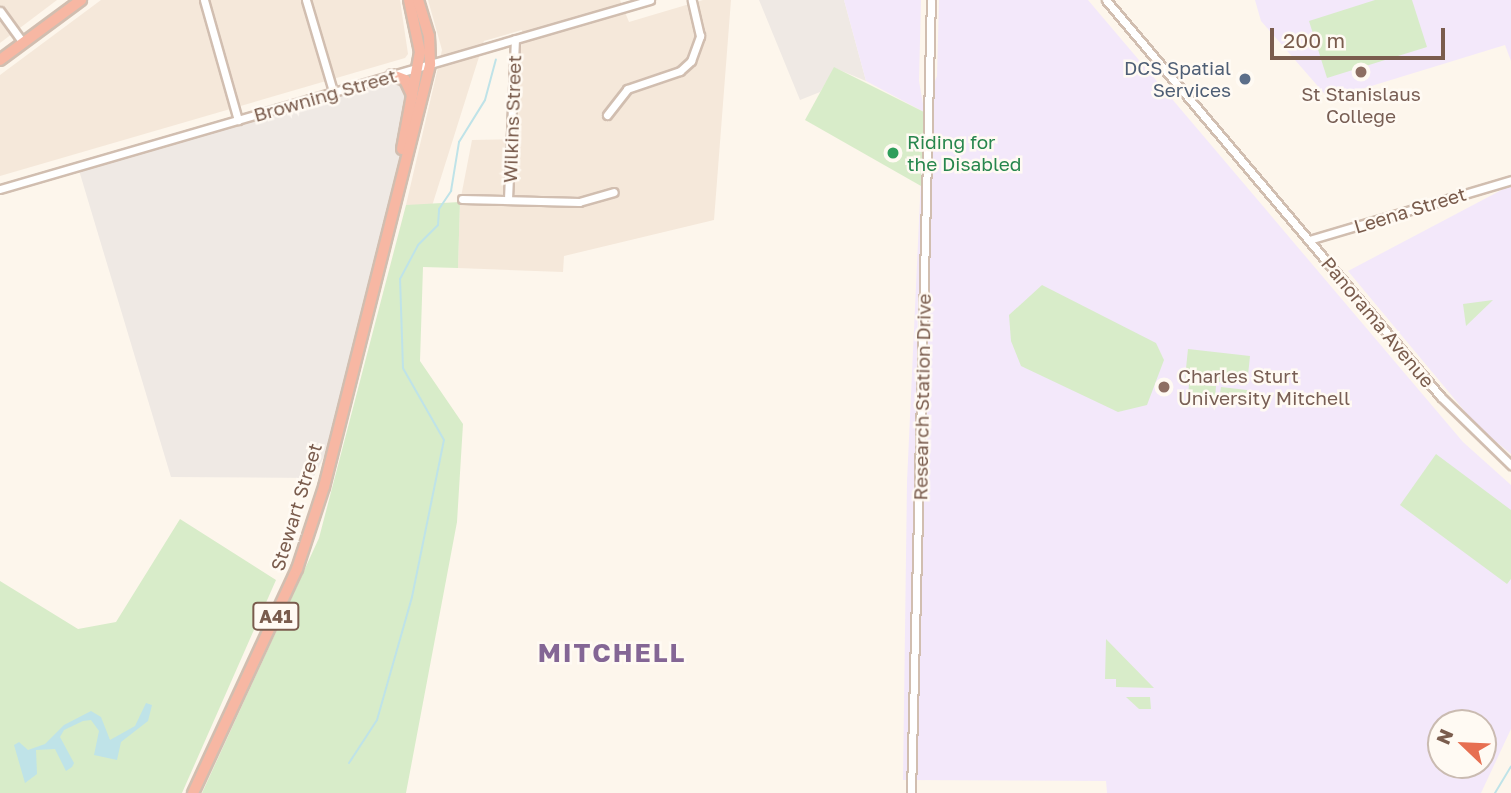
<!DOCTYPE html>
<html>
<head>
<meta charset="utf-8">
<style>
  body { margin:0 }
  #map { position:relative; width:1511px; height:793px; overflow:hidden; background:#fdf6ec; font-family:"Golos Text",sans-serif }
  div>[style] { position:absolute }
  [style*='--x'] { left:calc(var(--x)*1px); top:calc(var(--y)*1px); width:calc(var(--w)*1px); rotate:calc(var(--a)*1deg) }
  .residential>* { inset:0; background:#f5e8da }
  .industrial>* { inset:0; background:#efe9e4 }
  .education>* { inset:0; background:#f3e8fa }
  .green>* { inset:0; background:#d8ecc9 }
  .water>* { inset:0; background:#bfe3e8 }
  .stream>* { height:2px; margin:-1px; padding:0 1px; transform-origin:1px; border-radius:1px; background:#bfe3e8 }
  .roads { filter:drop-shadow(2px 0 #d1beb0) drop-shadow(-2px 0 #d1beb0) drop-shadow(0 2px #d1beb0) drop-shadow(0 -2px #d1beb0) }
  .minor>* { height:7px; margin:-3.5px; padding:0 3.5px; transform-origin:3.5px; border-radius:3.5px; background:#fff }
  .highway>* { height:10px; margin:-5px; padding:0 5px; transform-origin:5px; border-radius:5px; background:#f7b7a3 }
  .dots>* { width:19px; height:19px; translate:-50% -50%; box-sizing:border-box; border:4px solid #fffaf3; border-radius:50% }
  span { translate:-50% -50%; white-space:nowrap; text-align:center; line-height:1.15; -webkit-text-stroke:5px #fffaf3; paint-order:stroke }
  .shield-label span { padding:2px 5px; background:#fffaf3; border:2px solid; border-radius:5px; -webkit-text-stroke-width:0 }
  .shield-label { font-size:18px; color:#7a5c4d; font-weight:700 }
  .service-label { font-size:19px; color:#4e5e75 }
  .right { translate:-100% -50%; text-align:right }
  .education-label { font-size:19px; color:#785e54 }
  .left { translate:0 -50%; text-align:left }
  .street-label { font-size:19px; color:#7a5c4d }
  .leisure-label { font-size:19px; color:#27864d }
  .district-label { font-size:26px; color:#846695; font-weight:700; letter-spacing:2px }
  .north { position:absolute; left:1427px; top:709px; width:70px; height:70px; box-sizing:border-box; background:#fffaf3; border:2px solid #cabbb1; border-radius:50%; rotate:293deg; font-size:19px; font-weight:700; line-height:28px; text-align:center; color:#7a5c4d }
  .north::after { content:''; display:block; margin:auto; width:24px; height:32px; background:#e76f51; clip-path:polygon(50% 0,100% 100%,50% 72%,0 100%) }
  .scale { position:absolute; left:1270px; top:28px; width:175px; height:32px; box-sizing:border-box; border:4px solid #7a5c4d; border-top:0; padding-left:9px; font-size:21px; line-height:24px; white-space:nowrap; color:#7a5c4d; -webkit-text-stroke:5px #fffaf3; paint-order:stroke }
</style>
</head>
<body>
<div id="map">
  <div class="residential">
    <div style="clip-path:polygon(0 0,57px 0,0 43px)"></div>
    <div style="clip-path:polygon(101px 0,400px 0,408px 54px,405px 58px,0 176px,0 75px)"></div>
    <div style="clip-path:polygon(428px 0,620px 0,629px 22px,703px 0,731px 0,714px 220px,564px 256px,563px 272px,458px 268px,460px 202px,472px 140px,516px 139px,522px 30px,484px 41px,432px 206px,406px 205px,442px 50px)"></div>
  </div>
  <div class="industrial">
    <div style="clip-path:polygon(759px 0,844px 0,866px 81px,835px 68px,820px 92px,800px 100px)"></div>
    <div style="clip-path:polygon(392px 75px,409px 84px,406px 133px,337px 431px,313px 478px,171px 477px,78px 167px)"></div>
  </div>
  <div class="education">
    <div style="clip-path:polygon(evenodd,844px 0,921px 0,919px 81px,924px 110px,937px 76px,939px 0,1088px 0,1463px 442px,1511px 485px,1511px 729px,1481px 793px,1107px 793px,1106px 781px,903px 780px,907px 482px,924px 112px,866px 81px,844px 0,1441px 723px,1483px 723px,1483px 765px,1441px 765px,1441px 723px)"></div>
    <div style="clip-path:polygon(1255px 0,1511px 0,1511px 61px,1505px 45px,1329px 99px,1261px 21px)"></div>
    <div style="clip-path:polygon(1511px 185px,1511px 454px,1477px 426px,1348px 271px)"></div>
  </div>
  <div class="green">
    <div style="clip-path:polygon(1375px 0,1412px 0,1427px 47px,1327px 78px,1309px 21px)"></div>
    <div style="clip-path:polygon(834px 67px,924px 112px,921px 186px,805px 120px)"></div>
    <div style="clip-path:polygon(460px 202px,458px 268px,423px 267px,420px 361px,463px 424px,457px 522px,406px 793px,202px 793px,319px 538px,406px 205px)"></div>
    <div style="clip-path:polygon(1042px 285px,1156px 343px,1164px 360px,1147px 405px,1118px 412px,1021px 366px,1011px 341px,1009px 315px)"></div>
    <div style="clip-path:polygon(1493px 300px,1466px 326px,1463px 304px)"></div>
    <div style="clip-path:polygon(1188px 349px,1250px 356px,1247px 385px,1185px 378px)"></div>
    <div style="clip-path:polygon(1189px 384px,1216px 386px,1215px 400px,1188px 397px)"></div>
    <div style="clip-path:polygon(1221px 387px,1247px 390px,1246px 403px,1219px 400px)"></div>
    <div style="clip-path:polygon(1436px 454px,1511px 510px,1511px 579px,1507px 584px,1400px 505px)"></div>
    <div style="clip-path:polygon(180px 519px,276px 580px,182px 793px,0 793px,0 581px,78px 629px,116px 622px)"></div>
    <div style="clip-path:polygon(1106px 639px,1154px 688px,1116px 687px,1116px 679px,1105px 679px)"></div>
    <div style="clip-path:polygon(1126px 697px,1150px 697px,1151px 709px,1139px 709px)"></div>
  </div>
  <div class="water">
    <div style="clip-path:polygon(146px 703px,152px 705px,148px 721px,121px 742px,117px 760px,94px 755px,99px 731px,91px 720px,83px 721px,64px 730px,60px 737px,74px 763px,72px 767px,66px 771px,55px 749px,36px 750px,37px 774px,25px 783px,14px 745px,19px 742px,28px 750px,45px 744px,64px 725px,91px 711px,101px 717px,110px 740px,135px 726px)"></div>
  </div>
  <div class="stream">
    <div style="--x:349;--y:763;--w:51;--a:-56.9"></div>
    <div style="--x:377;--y:720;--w:128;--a:-74.1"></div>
    <div style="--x:412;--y:597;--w:160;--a:-78.5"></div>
    <div style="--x:444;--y:440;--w:83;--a:-119.7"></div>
    <div style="--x:403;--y:368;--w:89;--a:-91.9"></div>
    <div style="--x:400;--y:279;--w:38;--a:-62"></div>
    <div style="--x:418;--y:245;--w:28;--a:-45"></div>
    <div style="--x:438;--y:225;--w:16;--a:-86"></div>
    <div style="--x:439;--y:209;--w:22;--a:-56"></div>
    <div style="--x:451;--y:191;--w:50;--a:-80.7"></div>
    <div style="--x:459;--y:142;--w:49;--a:-58.2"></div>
    <div style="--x:485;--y:100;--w:42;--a:-75"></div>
    <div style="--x:1495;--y:793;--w:31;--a:-59"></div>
  </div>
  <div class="roads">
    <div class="minor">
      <div style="--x:204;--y:0;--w:125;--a:74.2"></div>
      <div style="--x:306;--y:0;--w:95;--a:73.5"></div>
      <div style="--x:1106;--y:0;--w:519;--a:49.84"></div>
      <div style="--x:1441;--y:397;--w:98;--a:44.2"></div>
      <div style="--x:0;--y:11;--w:39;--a:54"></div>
      <div style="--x:607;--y:115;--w:33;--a:-52"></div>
      <div style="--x:627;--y:89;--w:56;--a:-18.8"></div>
      <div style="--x:680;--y:71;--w:15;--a:-42"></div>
      <div style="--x:691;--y:61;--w:27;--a:-70"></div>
      <div style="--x:700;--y:36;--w:37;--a:-103"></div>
      <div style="--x:0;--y:189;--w:677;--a:-16.21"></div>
      <div style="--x:462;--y:199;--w:117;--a:1.5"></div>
      <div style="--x:579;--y:202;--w:36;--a:-16"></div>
      <div style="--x:508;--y:199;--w:160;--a:-87.5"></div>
      <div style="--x:1309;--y:240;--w:211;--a:-16.5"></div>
      <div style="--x:911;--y:793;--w:793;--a:-88.56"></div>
    </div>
    <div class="highway">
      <div style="--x:0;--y:60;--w:101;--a:-36.5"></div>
      <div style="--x:392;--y:75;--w:14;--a:21"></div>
      <div style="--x:405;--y:80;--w:17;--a:65"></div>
      <div style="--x:402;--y:149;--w:99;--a:-79.5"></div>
      <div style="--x:420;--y:52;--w:53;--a:-101.9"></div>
      <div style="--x:193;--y:793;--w:247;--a:-65.1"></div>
      <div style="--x:297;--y:569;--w:86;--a:-71.8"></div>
      <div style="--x:324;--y:487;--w:436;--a:-75.9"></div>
      <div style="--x:430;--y:64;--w:28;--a:-92"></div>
      <div style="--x:429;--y:36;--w:38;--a:-107"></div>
    </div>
  </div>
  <div class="dots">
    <div style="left:1361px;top:72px;background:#8d6e63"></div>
    <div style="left:1245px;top:79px;background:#5c6f8a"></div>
    <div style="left:893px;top:153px;background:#2e9e5b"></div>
    <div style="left:1164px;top:387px;background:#8d6e63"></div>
  </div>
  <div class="shield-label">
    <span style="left:276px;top:616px">A41</span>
  </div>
  <div class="service-label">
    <span class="right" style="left:1231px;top:79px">DCS Spatial<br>Services</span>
  </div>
  <div class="education-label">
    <span style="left:1361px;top:105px">St Stanislaus<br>College</span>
    <span class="left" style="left:1178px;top:387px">Charles Sturt<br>University Mitchell</span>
  </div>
  <div class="street-label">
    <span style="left:325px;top:95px;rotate:-16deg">Browning Street</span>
    <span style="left:512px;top:119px;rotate:-88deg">Wilkins Street</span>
    <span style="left:1410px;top:210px;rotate:-17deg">Leena Street</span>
    <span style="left:1378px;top:322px;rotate:50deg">Panorama Avenue</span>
    <span style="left:922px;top:397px;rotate:-89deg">Research Station Drive</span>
    <span style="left:296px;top:507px;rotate:-73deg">Stewart Street</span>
  </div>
  <div class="leisure-label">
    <span class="left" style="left:907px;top:153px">Riding for<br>the Disabled</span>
  </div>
  <div class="district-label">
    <span style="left:612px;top:653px">MITCHELL</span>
  </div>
  <div class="north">N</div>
  <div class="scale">200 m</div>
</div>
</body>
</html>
